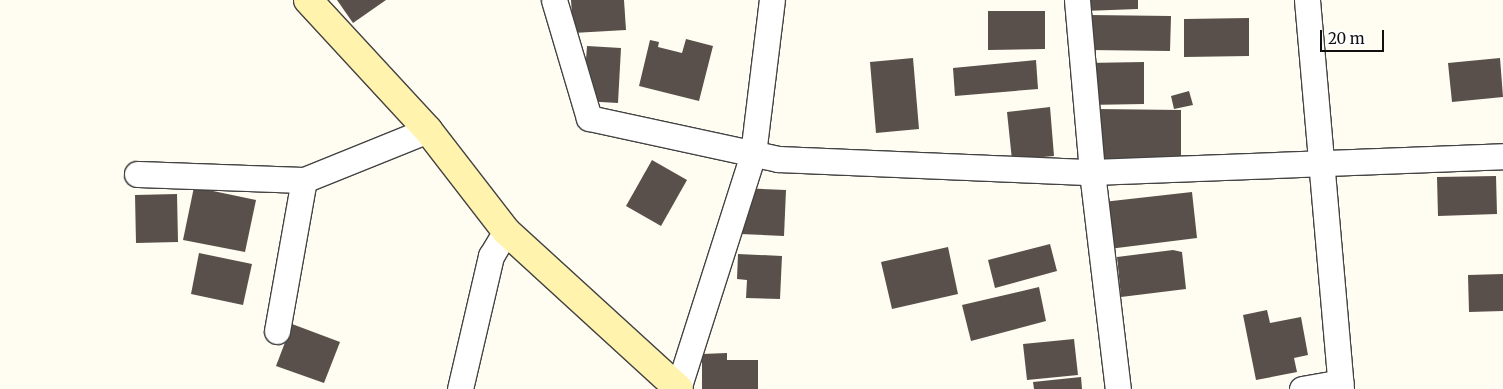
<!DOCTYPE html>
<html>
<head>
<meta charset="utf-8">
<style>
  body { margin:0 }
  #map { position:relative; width:1503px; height:389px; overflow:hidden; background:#fffcf2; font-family:Merriweather,serif }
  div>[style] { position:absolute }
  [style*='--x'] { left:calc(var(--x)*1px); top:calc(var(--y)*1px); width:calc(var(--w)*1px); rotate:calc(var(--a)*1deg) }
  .building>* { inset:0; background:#59504b }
  .roads { filter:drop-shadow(1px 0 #434343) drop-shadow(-1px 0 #434343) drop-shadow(0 1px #434343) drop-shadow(0 -1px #434343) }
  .street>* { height:25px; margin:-12.5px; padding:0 12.5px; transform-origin:12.5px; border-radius:12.5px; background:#fff }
  .secondary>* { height:28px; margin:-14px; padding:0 14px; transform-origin:14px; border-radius:14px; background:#fff3ad }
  span { translate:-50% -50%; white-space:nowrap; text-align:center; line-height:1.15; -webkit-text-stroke:5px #fff; paint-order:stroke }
  .scale { position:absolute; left:1320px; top:30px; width:64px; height:22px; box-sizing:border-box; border:2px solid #101010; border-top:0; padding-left:6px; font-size:15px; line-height:18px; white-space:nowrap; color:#101010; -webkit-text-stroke:4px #fff; paint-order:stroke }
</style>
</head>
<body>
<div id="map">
  <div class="building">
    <div style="clip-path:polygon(337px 0,386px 0,353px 23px)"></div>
    <div style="clip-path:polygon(571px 0,624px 0,626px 30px,573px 33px)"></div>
    <div style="clip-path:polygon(1084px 0,1138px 0,1138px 9px,1084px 11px)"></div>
    <div style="clip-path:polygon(988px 11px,1045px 11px,1045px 49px,988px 50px)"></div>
    <div style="clip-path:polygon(1090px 15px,1171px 16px,1170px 51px,1089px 50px)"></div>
    <div style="clip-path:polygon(1249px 18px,1249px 56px,1184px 57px,1184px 19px)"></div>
    <div style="clip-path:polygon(686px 39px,713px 46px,699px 101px,639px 86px,650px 40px,659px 42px,658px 47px,682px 53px)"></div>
    <div style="clip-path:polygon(587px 46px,621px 48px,618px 103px,583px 101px)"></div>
    <div style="clip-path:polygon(913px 58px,919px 129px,876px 133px,870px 62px)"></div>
    <div style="clip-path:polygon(1500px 58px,1503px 97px,1452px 102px,1448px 63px)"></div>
    <div style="clip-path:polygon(1036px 60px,1038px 89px,955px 96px,953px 68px)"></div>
    <div style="clip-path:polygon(1144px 62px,1144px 104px,1086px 105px,1086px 63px)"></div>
    <div style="clip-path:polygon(1189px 91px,1193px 105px,1174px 109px,1171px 96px)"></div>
    <div style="clip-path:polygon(1050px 107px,1054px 156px,1012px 160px,1007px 112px)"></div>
    <div style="clip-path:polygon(1096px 109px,1181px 110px,1181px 163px,1095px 163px)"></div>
    <div style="clip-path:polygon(652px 160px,687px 180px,661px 226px,626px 206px)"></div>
    <div style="clip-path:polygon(1496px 176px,1497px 214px,1438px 216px,1437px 177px)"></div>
    <div style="clip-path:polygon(194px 187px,256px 200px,245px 252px,183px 240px)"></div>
    <div style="clip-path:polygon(742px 188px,786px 190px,784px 236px,740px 234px)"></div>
    <div style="clip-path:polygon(1192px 192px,1197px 238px,1109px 249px,1103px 202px)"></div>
    <div style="clip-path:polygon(177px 194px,178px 242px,136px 243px,135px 195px)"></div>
    <div style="clip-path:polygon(1050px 244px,1057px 271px,995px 288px,988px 260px)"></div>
    <div style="clip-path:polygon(948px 247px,958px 294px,892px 309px,881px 262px)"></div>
    <div style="clip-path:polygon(1173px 250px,1182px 252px,1186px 289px,1121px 297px,1117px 257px)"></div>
    <div style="clip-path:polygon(199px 253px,252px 264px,243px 305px,191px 294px)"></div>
    <div style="clip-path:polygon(738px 254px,782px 256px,780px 299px,746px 298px,747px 280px,737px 279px)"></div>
    <div style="clip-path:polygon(1503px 274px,1503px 311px,1469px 312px,1468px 275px)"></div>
    <div style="clip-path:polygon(1039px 287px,1046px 321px,971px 341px,962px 305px)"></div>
    <div style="clip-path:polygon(1267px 310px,1270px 323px,1301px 317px,1308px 355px,1294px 358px,1297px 372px,1256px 380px,1243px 315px)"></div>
    <div style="clip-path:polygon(292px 324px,340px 342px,324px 383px,276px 366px)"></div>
    <div style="clip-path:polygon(1074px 339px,1078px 375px,1027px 380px,1023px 344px)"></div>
    <div style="clip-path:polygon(727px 353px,727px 360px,758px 360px,758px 389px,702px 389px,702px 354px)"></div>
    <div style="clip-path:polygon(1081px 377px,1082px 389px,1034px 389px,1033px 382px)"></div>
  </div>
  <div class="roads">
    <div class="street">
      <div style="--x:554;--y:0;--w:123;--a:73.5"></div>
      <div style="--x:589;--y:118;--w:193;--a:12.2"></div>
      <div style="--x:778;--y:159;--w:314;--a:2.4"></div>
      <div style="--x:1092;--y:172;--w:411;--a:-2.2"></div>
      <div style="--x:1077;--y:0;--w:173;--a:85"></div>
      <div style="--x:1092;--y:172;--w:219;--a:83.2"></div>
      <div style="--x:1307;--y:0;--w:390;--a:85"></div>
      <div style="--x:137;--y:174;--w:167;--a:2.1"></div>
      <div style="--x:277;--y:331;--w:153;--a:-79.9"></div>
      <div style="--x:304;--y:180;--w:134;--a:-22"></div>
      <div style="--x:460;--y:389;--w:137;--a:-76.9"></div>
      <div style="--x:491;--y:256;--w:29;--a:-59"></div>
      <div style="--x:678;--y:389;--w:247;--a:-72.3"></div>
      <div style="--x:753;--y:154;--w:155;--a:-83"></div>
      <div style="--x:1302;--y:389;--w:39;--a:-10"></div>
    </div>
    <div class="secondary">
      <div style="--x:308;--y:0;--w:177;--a:47.3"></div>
      <div style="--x:428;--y:130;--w:128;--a:52.3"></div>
      <div style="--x:506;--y:231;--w:234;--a:42.4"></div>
    </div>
  </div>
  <div class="scale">20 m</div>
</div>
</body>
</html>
